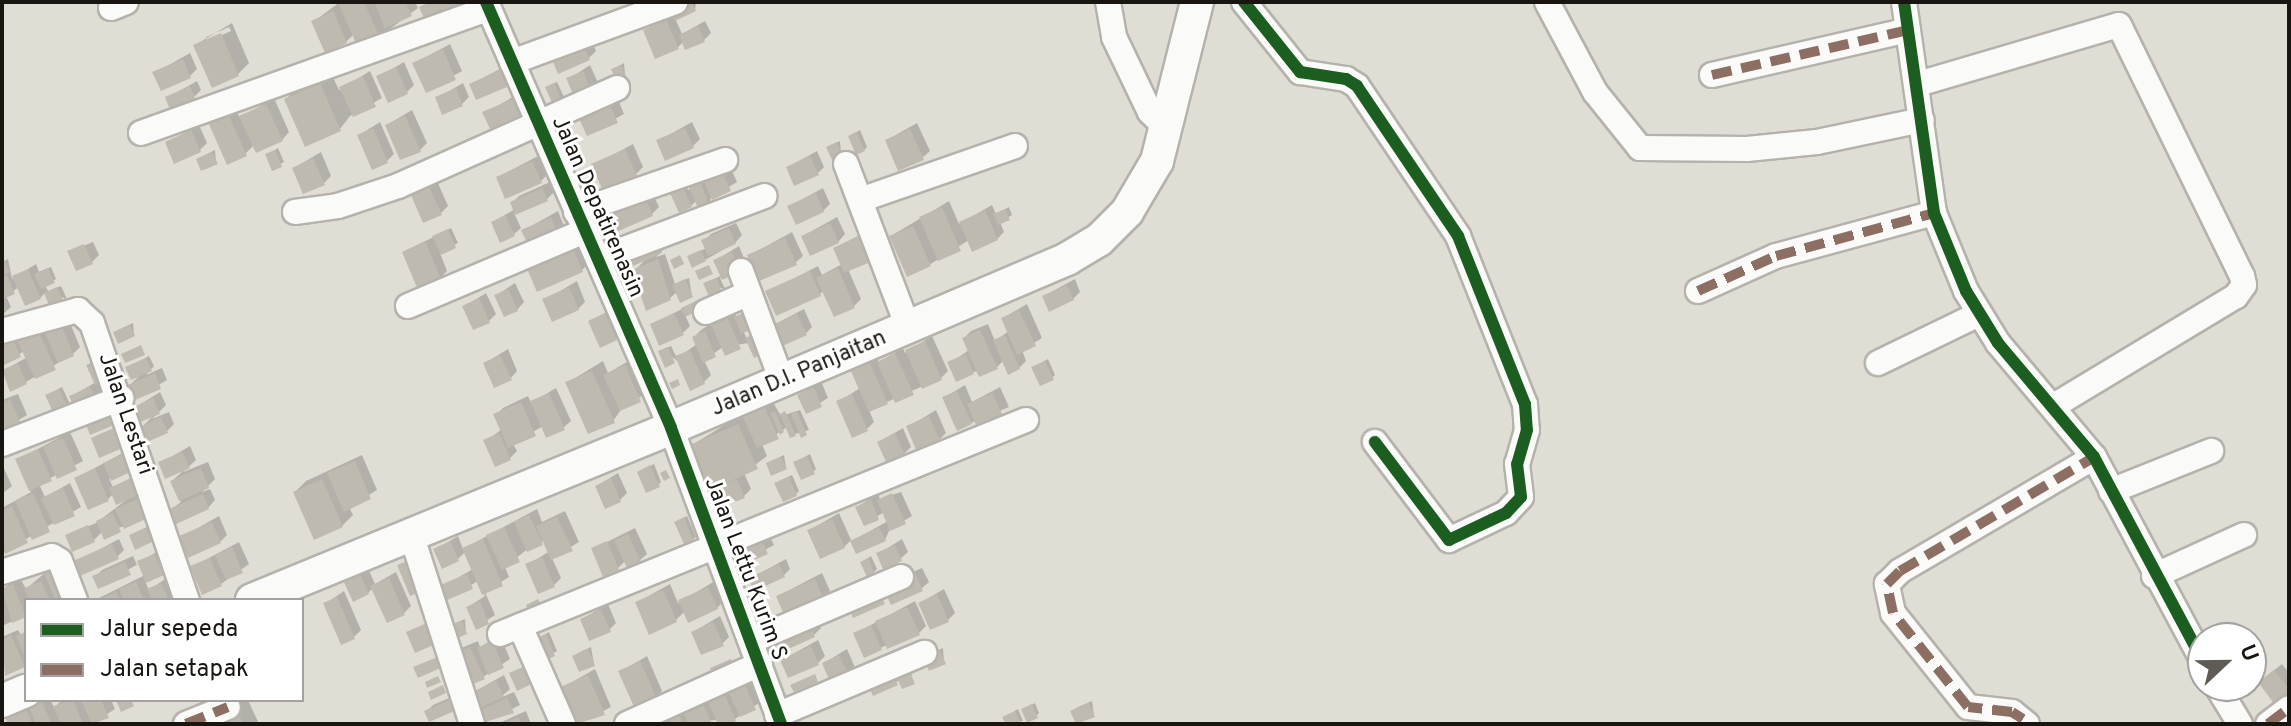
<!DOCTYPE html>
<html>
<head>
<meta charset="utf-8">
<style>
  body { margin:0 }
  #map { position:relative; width:2291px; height:726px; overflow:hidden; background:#e0ddd5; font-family:Overpass,sans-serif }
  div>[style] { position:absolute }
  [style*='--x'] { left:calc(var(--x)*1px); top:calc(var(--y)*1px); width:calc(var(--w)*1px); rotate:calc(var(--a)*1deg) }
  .shadow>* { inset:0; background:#0003 }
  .building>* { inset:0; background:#bfbab0 }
  .roads { filter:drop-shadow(2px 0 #b5b2ac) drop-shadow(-2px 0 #b5b2ac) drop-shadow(0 2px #b5b2ac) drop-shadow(0 -2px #b5b2ac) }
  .minor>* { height:24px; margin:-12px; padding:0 12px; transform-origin:12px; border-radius:12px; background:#fafaf9 }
  .major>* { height:32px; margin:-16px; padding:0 16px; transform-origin:16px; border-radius:16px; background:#fafaf9 }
  .quiet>* { height:10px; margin-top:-5px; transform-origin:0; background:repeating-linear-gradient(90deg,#8d6e63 0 20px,transparent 0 30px) }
  .cycleway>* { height:12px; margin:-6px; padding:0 6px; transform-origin:6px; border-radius:6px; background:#1b5e20 }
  span { translate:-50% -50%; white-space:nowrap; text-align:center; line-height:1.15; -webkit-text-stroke:6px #fff; paint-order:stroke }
  .street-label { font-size:22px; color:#191611 }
  .frame { position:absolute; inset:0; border:4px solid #191611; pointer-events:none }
  .legend { position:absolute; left:24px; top:598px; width:280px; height:104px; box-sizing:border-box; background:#fff; border:2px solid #a3a2a0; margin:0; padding:10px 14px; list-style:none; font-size:24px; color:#191611 }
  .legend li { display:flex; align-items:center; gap:16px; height:40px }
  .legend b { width:40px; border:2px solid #a3a2a0 }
  .north { position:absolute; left:2187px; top:622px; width:80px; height:80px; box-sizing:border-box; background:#fff; border:2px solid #a3a2a0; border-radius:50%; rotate:68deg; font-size:22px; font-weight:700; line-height:32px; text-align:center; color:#191611 }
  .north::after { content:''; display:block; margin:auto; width:28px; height:36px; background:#5f5c56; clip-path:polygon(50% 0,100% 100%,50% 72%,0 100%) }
</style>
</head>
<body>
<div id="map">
  <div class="shadow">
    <div style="clip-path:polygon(340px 2px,415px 2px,418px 8px,379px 37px,354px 34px,346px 42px,313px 22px)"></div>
    <div style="clip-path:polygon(696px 2px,695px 10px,675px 18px,682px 34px,705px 21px,711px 33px,704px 40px,684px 41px,678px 47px,645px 30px)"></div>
    <div style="clip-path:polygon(evenodd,232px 23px,249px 63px,238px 74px,195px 45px,232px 23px,229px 27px,231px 31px,206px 42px,206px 37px,229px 27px)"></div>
    <div style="clip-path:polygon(592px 42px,596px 51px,589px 58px,555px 62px)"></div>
    <div style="clip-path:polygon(450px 44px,462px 71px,427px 91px,415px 63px)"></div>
    <div style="clip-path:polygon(190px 53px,197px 69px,190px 76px,155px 73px)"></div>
    <div style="clip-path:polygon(404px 62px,414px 85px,407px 92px,378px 77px)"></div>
    <div style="clip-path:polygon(624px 63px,625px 74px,614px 70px,617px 67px)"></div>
    <div style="clip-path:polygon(507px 65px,513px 78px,506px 85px,472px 84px)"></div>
    <div style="clip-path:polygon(590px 65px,598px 83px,591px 90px,569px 79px)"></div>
    <div style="clip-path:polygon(370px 71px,382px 98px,350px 116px,340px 129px,306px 144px,286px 99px,297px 88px,331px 73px,339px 90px)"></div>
    <div style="clip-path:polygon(197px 81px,201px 90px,194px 97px,167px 98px)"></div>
    <div style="clip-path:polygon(557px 82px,564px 97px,561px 100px,550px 85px)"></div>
    <div style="clip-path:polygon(463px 83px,469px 97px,462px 104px,437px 98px)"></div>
    <div style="clip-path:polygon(615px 92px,624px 114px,588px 134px)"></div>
    <div style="clip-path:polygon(520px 93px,526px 107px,491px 127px,485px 113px)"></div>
    <div style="clip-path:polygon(274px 98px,289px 132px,282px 140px,254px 145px,245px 154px,211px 123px,235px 108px,240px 118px)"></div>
    <div style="clip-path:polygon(412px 110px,427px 143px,420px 150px,387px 125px)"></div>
    <div style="clip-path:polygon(380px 122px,394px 154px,387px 161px,359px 135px)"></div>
    <div style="clip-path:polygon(692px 122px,700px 139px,693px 146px,658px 141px)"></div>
    <div style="clip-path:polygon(917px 123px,930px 151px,922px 158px,887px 140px)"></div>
    <div style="clip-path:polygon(199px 125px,207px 143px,200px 150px,167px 143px)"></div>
    <div style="clip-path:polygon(860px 130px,867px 147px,864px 150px,850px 136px)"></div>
    <div style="clip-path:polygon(840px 141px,841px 153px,828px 148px,831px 145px)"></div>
    <div style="clip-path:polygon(633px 144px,643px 167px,636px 174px,594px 165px)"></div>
    <div style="clip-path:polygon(278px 148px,284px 162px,273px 168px,267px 155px)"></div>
    <div style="clip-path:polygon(215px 150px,216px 162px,198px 160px,201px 157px)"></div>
    <div style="clip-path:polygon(817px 151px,824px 167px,817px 174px,788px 167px)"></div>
    <div style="clip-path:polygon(321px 152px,331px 176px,324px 183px,294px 168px)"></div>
    <div style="clip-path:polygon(540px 155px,548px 174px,541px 181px,498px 177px)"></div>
    <div style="clip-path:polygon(728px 162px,737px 182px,711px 198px,709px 205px,697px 200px,691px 206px,673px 193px,686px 185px,688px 190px)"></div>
    <div style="clip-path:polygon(434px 174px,448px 206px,441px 213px,410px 189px)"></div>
    <div style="clip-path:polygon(550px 182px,554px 192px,547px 199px,514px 213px,521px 228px,513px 235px,493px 222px,515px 209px,512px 203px,519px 196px)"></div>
    <div style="clip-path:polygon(823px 188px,830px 204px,823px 211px,790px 206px)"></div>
    <div style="clip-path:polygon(653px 194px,659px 207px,652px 214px,609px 217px)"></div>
    <div style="clip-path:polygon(949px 201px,959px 224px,992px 205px,996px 214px,1009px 207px,1012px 215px,1000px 222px,1004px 232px,997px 239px,969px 240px,929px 265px,891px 236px)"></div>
    <div style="clip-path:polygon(558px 211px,564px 226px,557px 233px,524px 230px)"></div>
    <div style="clip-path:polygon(837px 217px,845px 234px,838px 242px,803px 236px)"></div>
    <div style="clip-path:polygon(736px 223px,742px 235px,735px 243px,705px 260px,692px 254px,707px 248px,704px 241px,711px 234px)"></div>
    <div style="clip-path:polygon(451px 228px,458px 243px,440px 253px,447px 271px,440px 278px,404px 252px)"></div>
    <div style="clip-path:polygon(869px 230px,848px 269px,861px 299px,854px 306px,824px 290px,820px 294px,768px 292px,818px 266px,822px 275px,842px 264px,835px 248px)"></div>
    <div style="clip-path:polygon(792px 232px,803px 256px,795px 263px,750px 255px)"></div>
    <div style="clip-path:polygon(582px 234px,593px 259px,582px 270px,538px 289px)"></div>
    <div style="clip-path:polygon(93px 242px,99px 255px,92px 262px,69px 252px)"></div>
    <div style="clip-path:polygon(668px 245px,656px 257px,665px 254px,675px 284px,689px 278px,692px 296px,677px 292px,670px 298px,634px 271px,646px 259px,630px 255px)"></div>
    <div style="clip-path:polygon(739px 246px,746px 263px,720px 278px,725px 289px,705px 284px,722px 275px,716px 260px)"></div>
    <div style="clip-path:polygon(8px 259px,12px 279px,36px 264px,39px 272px,51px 267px,56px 279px,45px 285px,48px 291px,61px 286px,67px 299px,46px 292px,40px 298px,19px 287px,6px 296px,11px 307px,2px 315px,2px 262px)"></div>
    <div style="clip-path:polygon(1075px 279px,1080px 292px,1073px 299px,1044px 296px)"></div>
    <div style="clip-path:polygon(577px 281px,585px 302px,578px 309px,545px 300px)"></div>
    <div style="clip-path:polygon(515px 283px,524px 302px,517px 310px,497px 295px)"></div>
    <div style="clip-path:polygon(486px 293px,496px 314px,489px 321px,465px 306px)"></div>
    <div style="clip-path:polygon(702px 299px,704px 304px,685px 315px,690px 326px,683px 333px,652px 324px)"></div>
    <div style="clip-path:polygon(1027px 304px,1042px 338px,1022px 350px,1026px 361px,1019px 368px,1004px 360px,996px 368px,973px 372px,950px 363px,969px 350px,964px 338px,971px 331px,988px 324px,995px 341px,1009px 331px,1003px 318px)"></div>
    <div style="clip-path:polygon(613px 308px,623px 331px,616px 338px,591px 321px)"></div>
    <div style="clip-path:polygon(733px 309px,747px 339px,804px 309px,812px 327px,805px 334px,723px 347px,704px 360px,711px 375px,703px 383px,663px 349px,671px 346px,677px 358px,697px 344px,694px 337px,701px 330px)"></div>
    <div style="clip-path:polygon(68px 318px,80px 347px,73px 354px,26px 382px,3px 371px,31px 355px,24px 351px,2px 365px,2px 340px)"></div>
    <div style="clip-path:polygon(133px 323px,134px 335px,115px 333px,118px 330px)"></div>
    <div style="clip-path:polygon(932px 336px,948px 371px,941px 378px,869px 410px,874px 422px,867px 429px,838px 402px,860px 388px,852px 370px,859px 363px,876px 355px,879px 362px,903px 348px,905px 353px)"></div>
    <div style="clip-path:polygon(508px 349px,517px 371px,510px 379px,485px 363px)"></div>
    <div style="clip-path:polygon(149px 356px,154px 366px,146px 375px,162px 368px,167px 380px,136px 398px,130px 385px,142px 373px,128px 367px)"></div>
    <div style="clip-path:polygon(95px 358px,105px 397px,72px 396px,96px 382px,88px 365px)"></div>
    <div style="clip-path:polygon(632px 359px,647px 393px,623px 407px,613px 421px,567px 383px,603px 361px,608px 373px)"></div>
    <div style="clip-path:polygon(1048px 359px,1055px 375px,1052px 378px,1037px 365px)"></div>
    <div style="clip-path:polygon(821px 381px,828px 398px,807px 411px,799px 395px)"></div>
    <div style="clip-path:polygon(965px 385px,972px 402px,1000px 387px,1009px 407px,971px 423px,945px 397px)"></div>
    <div style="clip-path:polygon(62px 387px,70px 404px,67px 407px,47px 395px)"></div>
    <div style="clip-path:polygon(556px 388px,571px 421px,563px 428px,543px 426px,513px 444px,517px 451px,510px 458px,486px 441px,502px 429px,496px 415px,503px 408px,528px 396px,531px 403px)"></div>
    <div style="clip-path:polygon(160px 392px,166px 405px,152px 419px,169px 412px,174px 424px,167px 431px,142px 427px,156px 413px,136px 407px)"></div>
    <div style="clip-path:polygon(18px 394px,27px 415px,2px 430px,2px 400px)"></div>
    <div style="clip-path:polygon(770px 397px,781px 416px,800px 410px,809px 430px,795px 434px,787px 427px,762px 444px,767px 456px,744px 473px,751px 489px,744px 496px,719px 489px,727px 480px,692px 445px)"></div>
    <div style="clip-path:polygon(936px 410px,946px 433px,939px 440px,908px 427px)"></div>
    <div style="clip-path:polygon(903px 428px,911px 447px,904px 454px,879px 442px)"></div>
    <div style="clip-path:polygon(70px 432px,83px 461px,39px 484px,45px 497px,70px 483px,81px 507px,2px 553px,2px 508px,31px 492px,17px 460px)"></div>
    <div style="clip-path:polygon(190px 446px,196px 460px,183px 472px,208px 462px,215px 479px,202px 492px,210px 489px,215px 500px,208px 508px,169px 511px,181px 502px,172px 481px,185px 469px,161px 463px)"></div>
    <div style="clip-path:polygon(134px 447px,133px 469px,109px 479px,113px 487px,148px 469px,154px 482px,125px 526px,102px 532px,94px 540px,67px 536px,96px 523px,130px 497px,114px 493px,108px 499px,76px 478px)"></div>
    <div style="clip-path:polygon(810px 454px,816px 469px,813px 472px,796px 462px)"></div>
    <div style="clip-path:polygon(362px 455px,377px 490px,349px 507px,353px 515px,342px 526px,295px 492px,306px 481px)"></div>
    <div style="clip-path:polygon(784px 455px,786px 467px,768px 464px,771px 461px)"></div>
    <div style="clip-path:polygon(2px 464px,12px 486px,2px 494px)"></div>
    <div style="clip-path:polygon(654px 464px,661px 482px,658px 485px,639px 472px)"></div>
    <div style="clip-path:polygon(618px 473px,627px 493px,620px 500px,597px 486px)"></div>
    <div style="clip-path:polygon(792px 475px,799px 491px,796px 494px,779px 481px)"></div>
    <div style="clip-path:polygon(901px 492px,912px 516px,890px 529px,885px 540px,852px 541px,888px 521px,884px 512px,865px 524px,857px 507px,878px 494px,880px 499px)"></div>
    <div style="clip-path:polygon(537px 509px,542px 522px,565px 511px,579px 542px,552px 558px,561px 578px,554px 585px,527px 565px,550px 551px,545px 540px,525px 551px,505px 567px,509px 577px,485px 592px,495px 615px,477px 627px,468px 607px,485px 596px,478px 581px,448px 598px,443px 586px,473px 569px,465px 552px,458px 559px,435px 550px,458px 536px,463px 549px)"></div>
    <div style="clip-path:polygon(839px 513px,851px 540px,844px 547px,810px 530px)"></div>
    <div style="clip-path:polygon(219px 516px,227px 535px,220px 542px,182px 537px)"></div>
    <div style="clip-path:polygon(687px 516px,696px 537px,686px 544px,676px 522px)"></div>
    <div style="clip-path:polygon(149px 526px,151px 541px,131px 536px,134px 533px)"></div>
    <div style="clip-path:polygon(635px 528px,647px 554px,639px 561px,626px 560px,618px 568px,593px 549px)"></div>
    <div style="clip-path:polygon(767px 530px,774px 545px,739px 564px)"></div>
    <div style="clip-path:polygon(119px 539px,124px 550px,117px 557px,76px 562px)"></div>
    <div style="clip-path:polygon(902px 539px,908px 552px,900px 559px,878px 554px)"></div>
    <div style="clip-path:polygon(239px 542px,249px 564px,221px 584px,192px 567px)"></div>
    <div style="clip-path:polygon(162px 548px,170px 566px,145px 581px,149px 590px,168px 577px,178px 600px,95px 600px,145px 575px,140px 563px,99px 586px,95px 577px,102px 570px,133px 556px,137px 565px)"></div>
    <div style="clip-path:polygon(871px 556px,877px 569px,874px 572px,862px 562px)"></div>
    <div style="clip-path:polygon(786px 559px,790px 569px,783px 576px,751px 578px)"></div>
    <div style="clip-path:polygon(53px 566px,65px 600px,26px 600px,26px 615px,2px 626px,2px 589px,20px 578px,26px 589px)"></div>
    <div style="clip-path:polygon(367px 566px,375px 584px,396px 572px,411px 606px,404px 613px,373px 588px,368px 593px,345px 580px)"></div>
    <div style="clip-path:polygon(922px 568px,929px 582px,921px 589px,889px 597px,854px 615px,892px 581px)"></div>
    <div style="clip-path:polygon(822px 573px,830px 591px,823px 598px,778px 596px)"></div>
    <div style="clip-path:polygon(715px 581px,724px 601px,717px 608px,685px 611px,676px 620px,638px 602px,670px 584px,678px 603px)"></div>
    <div style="clip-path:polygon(944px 589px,955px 613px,948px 620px,920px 603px)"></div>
    <div style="clip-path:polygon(344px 591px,361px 630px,354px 637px,325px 604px)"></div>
    <div style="clip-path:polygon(915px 601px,926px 626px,919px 633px,880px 648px,856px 633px)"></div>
    <div style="clip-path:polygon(608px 604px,616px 623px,609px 630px,582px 619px)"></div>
    <div style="clip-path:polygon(814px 613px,821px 628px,814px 635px,785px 626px)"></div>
    <div style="clip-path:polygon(720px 616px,729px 637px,722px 644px,693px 632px)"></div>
    <div style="clip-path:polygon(465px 619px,466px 632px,451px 625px)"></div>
    <div style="clip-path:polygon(18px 630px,21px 635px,26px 630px,26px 663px,6px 673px,2px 637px)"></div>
    <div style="clip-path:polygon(549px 632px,557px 651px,547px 657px,539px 638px)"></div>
    <div style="clip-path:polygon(500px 635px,510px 659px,483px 677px,459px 649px,478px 641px,480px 647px)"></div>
    <div style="clip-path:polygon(818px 640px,825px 656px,818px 663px,782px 660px)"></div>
    <div style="clip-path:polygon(591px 647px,594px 664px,575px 656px,578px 653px)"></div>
    <div style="clip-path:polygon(943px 648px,944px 662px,928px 654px)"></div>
    <div style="clip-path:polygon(847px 649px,857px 672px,834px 686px,824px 663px)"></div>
    <div style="clip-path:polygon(647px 656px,662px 691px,655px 698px,620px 672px)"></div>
    <div style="clip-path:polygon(909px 662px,913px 682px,900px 680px,874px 693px)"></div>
    <div style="clip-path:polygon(2282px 664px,2289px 673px,2289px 692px,2275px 702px,2267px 676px)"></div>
    <div style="clip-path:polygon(595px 669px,611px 707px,578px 724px,562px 688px)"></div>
    <div style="clip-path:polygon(504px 675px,510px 689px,500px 698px,514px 692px,520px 705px,482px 724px,477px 713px,486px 703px,472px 693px)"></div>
    <div style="clip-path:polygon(751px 676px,762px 701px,735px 719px,651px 724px,684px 703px,688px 712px)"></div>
    <div style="clip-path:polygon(461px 693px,465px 701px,426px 712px,433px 705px)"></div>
    <div style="clip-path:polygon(36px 700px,51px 700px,54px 708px,62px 700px,111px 700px,115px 709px,92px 724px,10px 724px,7px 716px)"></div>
    <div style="clip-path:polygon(237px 700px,248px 700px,259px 724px,193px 724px)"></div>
    <div style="clip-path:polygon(1092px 701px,1094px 716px,1073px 711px,1076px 708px)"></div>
    <div style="clip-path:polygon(1035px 703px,1039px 713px,1036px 716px,1024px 709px)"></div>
    <div style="clip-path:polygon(1018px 709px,1023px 721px,1008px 724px,1005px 717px)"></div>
    <div style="clip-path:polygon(526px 711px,531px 724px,497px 724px)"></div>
  </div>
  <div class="building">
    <div style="clip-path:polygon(338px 2px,364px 2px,380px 38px,358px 48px)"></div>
    <div style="clip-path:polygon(374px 2px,405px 2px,412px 16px,385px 28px)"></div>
    <div style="clip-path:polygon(430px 2px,468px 2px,425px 21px,419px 7px)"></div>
    <div style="clip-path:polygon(692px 2px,696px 11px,675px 21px,671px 11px)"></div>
    <div style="clip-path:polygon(333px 11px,347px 43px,325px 53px,311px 21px)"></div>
    <div style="clip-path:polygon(666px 20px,679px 49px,655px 59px,643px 30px)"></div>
    <div style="clip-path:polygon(698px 26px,705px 42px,685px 50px,679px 35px)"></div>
    <div style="clip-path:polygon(221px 33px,239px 76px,212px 88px,193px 45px)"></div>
    <div style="clip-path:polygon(584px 48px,590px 60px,558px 74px,553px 62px)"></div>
    <div style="clip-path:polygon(443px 49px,456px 80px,426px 93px,412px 63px)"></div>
    <div style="clip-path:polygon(183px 59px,191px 78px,161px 91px,152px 72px)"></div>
    <div style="clip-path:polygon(621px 65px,626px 76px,616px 80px,611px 69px)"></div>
    <div style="clip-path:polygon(396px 67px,408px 94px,388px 103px,376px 76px)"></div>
    <div style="clip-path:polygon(500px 70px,507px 87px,476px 100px,469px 84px)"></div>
    <div style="clip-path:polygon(583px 71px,592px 92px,575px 99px,566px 78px)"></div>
    <div style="clip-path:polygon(363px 76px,376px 107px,353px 117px,339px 87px)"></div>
    <div style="clip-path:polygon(320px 83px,341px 131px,305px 147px,284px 99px)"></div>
    <div style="clip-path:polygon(554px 83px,562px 101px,553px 105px,545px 87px)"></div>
    <div style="clip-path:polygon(190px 86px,195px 99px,170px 110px,165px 97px)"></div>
    <div style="clip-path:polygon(456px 88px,463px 106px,442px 115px,435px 97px)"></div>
    <div style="clip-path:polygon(607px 98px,618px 123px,587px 136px,576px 112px)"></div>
    <div style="clip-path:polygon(513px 99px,520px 116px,490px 129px,482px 112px)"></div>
    <div style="clip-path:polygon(266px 104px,283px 141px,256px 153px,239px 116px)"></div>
    <div style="clip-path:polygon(228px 114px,247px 156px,227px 165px,208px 122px)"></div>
    <div style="clip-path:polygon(405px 116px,421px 152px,400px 160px,385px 125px)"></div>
    <div style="clip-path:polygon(373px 128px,388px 163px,372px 170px,357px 135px)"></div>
    <div style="clip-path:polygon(685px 128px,694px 148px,665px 161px,656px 140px)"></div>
    <div style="clip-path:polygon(910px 129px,924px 160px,898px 171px,885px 140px)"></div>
    <div style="clip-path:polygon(191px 130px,201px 152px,174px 164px,165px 142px)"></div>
    <div style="clip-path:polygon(856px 132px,865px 151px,856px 155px,848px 136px)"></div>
    <div style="clip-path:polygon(837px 142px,842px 155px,832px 160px,826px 147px)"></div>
    <div style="clip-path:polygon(625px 149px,637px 176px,603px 191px,591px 164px)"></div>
    <div style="clip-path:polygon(275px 150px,282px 167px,272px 171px,265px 154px)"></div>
    <div style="clip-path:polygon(212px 152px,218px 164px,201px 171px,196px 159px)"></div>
    <div style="clip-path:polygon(810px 156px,819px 175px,794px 186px,786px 167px)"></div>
    <div style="clip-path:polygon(313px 158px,325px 185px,303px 194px,292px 168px)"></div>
    <div style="clip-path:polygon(532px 161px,542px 183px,505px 199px,496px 177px)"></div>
    <div style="clip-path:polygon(721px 168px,731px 191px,712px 200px,702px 176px)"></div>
    <div style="clip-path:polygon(426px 180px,442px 215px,423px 223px,408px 188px)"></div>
    <div style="clip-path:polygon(700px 182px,710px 207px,699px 211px,689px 187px)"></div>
    <div style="clip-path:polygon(683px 187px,692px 207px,679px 213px,670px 193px)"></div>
    <div style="clip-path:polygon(542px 188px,548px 201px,515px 215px,510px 202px)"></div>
    <div style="clip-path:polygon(816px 193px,824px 212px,796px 225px,787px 206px)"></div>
    <div style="clip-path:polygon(646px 199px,653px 216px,614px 233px,606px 216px)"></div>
    <div style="clip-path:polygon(942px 207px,961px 251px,938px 261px,919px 217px)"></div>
    <div style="clip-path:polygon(1005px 209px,1010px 220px,998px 225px,993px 214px)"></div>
    <div style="clip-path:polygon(985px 210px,998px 240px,972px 252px,959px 222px)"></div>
    <div style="clip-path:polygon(505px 215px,515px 236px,500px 243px,491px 222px)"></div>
    <div style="clip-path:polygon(551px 217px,558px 234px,529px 247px,521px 230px)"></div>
    <div style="clip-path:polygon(830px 223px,839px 243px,810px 256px,801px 236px)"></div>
    <div style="clip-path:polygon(913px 226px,931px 266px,907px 277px,889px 236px)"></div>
    <div style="clip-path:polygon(729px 228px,736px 244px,708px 256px,701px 240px)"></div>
    <div style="clip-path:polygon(448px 229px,456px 248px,441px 255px,432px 236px)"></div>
    <div style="clip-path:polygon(861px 235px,873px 261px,844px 273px,833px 248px)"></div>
    <div style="clip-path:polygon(785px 238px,797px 265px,759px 281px,747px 255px)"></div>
    <div style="clip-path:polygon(425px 241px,441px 279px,418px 290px,402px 252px)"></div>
    <div style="clip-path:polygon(657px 241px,662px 253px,633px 266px,628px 254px)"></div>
    <div style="clip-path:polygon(84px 244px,93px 264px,76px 271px,67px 251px)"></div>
    <div style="clip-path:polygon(571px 244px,583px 272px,537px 292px,525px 264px)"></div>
    <div style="clip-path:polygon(701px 250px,706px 261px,692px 268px,687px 256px)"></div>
    <div style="clip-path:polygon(732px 252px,740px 272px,722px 280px,713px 260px)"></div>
    <div style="clip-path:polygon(680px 255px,684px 264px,674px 269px,670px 260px)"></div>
    <div style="clip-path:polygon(658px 259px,671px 300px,646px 311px,632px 270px)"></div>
    <div style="clip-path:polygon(5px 261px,10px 272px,2px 276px,2px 262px)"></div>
    <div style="clip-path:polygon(709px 265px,713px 274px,699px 280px,695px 271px)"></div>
    <div style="clip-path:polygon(48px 268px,55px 283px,41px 289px,34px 274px)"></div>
    <div style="clip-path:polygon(838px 268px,855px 308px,834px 317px,816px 278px)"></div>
    <div style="clip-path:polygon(28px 269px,41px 299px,25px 306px,12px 276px)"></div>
    <div style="clip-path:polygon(810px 271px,821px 296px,776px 316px,765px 291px)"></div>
    <div style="clip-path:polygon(7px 275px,15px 294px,3px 299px,2px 278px)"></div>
    <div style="clip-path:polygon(716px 278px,723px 294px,710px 299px,703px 283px)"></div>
    <div style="clip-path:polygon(685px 279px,693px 297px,680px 303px,672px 285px)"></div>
    <div style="clip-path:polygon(1067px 285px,1074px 300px,1049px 312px,1042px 296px)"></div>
    <div style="clip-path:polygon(57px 287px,65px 304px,51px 310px,44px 293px)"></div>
    <div style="clip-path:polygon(569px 287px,579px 310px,552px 322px,542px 299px)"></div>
    <div style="clip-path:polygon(508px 289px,518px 311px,504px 317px,494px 295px)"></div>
    <div style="clip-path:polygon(479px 298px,490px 323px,473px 330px,462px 306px)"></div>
    <div style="clip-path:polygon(698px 300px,702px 309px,685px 317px,681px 308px)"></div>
    <div style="clip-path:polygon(752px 309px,759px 326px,741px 334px,734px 317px)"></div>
    <div style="clip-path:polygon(1019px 310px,1036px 346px,1017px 355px,1001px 318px)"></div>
    <div style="clip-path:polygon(605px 313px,617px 340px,600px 348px,588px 321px)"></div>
    <div style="clip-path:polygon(674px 313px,684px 335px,659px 346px,650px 324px)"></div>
    <div style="clip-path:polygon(797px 314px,807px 335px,778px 348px,768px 327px)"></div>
    <div style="clip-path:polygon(726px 315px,741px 349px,725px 356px,710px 322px)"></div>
    <div style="clip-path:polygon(61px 324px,74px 356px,58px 363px,44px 331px)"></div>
    <div style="clip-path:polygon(130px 325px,135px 336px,118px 344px,113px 332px)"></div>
    <div style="clip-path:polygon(38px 330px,56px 370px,35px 379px,17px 340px)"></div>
    <div style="clip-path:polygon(980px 330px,998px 369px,979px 377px,962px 338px)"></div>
    <div style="clip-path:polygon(705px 331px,716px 357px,703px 363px,692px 337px)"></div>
    <div style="clip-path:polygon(760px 331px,769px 351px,754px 358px,745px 338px)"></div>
    <div style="clip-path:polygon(1005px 335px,1020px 369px,1008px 375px,993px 340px)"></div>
    <div style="clip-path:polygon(12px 338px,21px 357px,2px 366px,2px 342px)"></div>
    <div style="clip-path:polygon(925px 341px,942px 380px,922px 389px,905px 350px)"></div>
    <div style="clip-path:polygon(141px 345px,145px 355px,125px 363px,121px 354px)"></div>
    <div style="clip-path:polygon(668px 347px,675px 363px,665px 368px,658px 351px)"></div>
    <div style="clip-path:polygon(690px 350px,705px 384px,690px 391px,675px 356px)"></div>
    <div style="clip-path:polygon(895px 353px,914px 395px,895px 403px,877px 362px)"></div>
    <div style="clip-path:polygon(966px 354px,974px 374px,956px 382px,947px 362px)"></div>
    <div style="clip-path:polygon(500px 355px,512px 380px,494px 388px,483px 363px)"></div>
    <div style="clip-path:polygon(102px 358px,111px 378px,95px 385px,86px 365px)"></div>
    <div style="clip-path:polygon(146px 358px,152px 371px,131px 380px,125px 367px)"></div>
    <div style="clip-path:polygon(869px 361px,888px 404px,869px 412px,850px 369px)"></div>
    <div style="clip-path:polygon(1045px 361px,1054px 380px,1040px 386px,1031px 367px)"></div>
    <div style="clip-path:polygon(18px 363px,27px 384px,10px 392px,2px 370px)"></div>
    <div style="clip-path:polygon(625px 365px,641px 402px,620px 411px,603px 375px)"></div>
    <div style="clip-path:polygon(592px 371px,615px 423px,588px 434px,565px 382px)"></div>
    <div style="clip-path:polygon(155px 373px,161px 389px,135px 400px,128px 385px)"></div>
    <div style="clip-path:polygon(678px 379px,680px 385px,672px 389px,669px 383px)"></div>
    <div style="clip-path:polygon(90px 387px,99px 405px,78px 415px,69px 396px)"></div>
    <div style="clip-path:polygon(814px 387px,822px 407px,806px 414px,797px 395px)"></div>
    <div style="clip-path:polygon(59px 389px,68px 408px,54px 414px,45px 395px)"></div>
    <div style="clip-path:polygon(957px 391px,972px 424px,957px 431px,942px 397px)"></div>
    <div style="clip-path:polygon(549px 393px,565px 430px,546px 438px,530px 401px)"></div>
    <div style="clip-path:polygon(992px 393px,1003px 416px,977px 427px,967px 404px)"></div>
    <div style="clip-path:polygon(852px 394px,868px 431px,852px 438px,836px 401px)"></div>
    <div style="clip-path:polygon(153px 398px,160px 414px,140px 422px,134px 407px)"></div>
    <div style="clip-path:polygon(10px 399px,21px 424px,2px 433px,2px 403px)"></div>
    <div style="clip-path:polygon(521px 402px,536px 436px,508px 448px,493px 414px)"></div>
    <div style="clip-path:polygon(764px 406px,779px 439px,757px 448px,742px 415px)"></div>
    <div style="clip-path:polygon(113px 410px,119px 423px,90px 435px,85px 422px)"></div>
    <div style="clip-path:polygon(775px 411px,784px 432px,780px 435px,770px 413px)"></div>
    <div style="clip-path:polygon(785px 411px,796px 436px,790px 438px,780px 414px)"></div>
    <div style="clip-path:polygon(797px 412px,807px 435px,801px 438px,791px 414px)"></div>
    <div style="clip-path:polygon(929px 416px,940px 441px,917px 452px,906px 426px)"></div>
    <div style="clip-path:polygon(161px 417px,168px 433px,147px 442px,140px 427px)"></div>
    <div style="clip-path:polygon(738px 424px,758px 469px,710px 490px,690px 445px)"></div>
    <div style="clip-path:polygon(116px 427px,125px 447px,99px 458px,91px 438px)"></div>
    <div style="clip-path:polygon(499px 433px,511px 460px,495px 467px,483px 440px)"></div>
    <div style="clip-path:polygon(895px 433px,905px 455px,887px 464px,877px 442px)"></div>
    <div style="clip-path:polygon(63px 438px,77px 470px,57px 479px,43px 447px)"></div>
    <div style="clip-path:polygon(38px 449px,52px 481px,29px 491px,15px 459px)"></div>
    <div style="clip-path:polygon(182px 452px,190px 468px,165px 479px,158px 462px)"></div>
    <div style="clip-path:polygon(127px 453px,135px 470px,111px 481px,103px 463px)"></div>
    <div style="clip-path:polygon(807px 456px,815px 474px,801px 480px,793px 462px)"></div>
    <div style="clip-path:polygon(781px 457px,787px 469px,771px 476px,766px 463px)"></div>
    <div style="clip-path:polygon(355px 461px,371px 499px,344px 512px,327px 473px)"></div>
    <div style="clip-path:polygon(650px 465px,660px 487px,646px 493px,637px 472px)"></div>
    <div style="clip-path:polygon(95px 468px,109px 501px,88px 510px,74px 478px)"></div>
    <div style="clip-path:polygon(201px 468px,209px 488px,179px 501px,170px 481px)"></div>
    <div style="clip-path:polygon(666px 470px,670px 478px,664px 481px,660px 473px)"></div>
    <div style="clip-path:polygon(141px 474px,148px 491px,116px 505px,109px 488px)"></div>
    <div style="clip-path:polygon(789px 477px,797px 496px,783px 502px,774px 483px)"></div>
    <div style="clip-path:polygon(611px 478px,621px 502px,605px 509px,595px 486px)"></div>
    <div style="clip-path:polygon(322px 479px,343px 527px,314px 540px,293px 492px)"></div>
    <div style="clip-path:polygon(737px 479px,745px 498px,724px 506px,716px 488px)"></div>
    <div style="clip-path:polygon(63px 488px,75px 516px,54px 525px,41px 498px)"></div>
    <div style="clip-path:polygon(33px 493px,50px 532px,32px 540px,15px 501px)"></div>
    <div style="clip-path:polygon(892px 493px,906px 524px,890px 531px,877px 500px)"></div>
    <div style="clip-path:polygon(203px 494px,209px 509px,174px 525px,167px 510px)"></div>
    <div style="clip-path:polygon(142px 497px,150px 517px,124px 529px,115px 509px)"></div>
    <div style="clip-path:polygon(871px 500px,879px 520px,864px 526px,855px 507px)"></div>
    <div style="clip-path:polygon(12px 506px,28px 543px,5px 554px,2px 511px)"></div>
    <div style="clip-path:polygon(113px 513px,121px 532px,104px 540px,96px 521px)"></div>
    <div style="clip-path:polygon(529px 515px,543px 545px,527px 552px,514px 522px)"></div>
    <div style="clip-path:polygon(557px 517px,573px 551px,551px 560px,536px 526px)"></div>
    <div style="clip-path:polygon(684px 517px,694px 542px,685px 546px,674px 522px)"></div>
    <div style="clip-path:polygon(832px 519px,845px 548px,820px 559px,807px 530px)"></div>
    <div style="clip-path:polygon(212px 522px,221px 543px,188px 558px,179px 536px)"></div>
    <div style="clip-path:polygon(88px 525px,95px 542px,72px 552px,65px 535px)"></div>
    <div style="clip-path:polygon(504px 527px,520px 562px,502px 570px,486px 535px)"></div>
    <div style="clip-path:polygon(879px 527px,886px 541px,856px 554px,850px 541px)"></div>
    <div style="clip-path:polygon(146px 528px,152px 542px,135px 550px,129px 535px)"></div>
    <div style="clip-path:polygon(628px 534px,641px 562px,627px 568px,614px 540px)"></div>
    <div style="clip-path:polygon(760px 536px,768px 554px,738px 567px,730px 549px)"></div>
    <div style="clip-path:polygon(483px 539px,503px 586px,482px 595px,462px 548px)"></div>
    <div style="clip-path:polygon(450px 541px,459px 561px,442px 569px,433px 549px)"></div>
    <div style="clip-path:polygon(607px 541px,619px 570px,603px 577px,591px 548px)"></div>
    <div style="clip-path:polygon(112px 544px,119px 559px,80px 576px,73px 561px)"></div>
    <div style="clip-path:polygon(895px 545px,902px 561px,883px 569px,876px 553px)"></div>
    <div style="clip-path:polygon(232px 547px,243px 573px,226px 580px,215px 555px)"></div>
    <div style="clip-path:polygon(154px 554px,164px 575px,146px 583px,137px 561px)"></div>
    <div style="clip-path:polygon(542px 557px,555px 587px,538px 594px,525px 564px)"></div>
    <div style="clip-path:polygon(210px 558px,222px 586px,202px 595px,190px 566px)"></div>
    <div style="clip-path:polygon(868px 558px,875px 574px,867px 577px,860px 562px)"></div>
    <div style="clip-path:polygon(410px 560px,423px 591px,410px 596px,397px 565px)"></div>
    <div style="clip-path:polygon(125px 562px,131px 575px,98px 589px,92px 576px)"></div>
    <div style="clip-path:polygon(779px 564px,785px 577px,754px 591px,748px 578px)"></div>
    <div style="clip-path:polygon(58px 567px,70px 600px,55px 600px,44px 573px)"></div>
    <div style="clip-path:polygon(359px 572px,369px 594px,353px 602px,343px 580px)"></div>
    <div style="clip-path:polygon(915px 573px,923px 591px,891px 605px,883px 587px)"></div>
    <div style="clip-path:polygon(467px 574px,473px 589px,447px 600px,440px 585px)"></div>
    <div style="clip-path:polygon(389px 578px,405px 615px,387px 623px,370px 586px)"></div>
    <div style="clip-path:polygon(815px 579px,824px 600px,785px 617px,776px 596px)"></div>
    <div style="clip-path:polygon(41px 581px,50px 600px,29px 600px,24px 588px)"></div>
    <div style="clip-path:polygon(136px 582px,144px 600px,124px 600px,119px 589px)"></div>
    <div style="clip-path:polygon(161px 583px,169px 600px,152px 600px,147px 589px)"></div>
    <div style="clip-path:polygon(13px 584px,26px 617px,12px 623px,2px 589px)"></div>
    <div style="clip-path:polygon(708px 587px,718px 609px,688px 623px,678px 600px)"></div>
    <div style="clip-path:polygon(663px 590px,677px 622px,649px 635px,635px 602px)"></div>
    <div style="clip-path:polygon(878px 590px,885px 604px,853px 618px,847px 603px)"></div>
    <div style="clip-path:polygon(116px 592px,120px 600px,98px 600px)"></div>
    <div style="clip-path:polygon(937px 594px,949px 622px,930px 630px,918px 603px)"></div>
    <div style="clip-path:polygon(337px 597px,355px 639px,341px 645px,323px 603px)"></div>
    <div style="clip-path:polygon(538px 599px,543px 609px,530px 615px,526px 605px)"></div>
    <div style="clip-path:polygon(480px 601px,489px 624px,476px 630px,466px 607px)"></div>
    <div style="clip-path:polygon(907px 607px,920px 635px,887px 649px,875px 621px)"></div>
    <div style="clip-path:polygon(601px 610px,611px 632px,589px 641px,580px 619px)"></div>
    <div style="clip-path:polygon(807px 619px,815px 637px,784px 651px,776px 633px)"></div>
    <div style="clip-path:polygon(462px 620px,467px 634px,451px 641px,446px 628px)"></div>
    <div style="clip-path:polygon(713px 622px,724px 646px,701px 655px,691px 632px)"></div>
    <div style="clip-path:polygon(427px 623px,436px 644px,415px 653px,406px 632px)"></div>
    <div style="clip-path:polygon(871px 625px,882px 650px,864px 658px,853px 633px)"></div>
    <div style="clip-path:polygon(26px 632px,26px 659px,16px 636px)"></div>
    <div style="clip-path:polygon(546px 634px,555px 656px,546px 660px,536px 638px)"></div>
    <div style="clip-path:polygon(11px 635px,25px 667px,5px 676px,2px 639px)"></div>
    <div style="clip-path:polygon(492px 641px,504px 668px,488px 675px,477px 648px)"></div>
    <div style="clip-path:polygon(811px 646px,819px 665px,788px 678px,780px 660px)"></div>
    <div style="clip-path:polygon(470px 647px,485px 679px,464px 688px,450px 656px)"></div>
    <div style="clip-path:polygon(588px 649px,595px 666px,579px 672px,572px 656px)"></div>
    <div style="clip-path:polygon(939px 649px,946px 664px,929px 671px,923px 656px)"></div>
    <div style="clip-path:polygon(839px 655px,851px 681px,833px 689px,822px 663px)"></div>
    <div style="clip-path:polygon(440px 656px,445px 666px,418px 678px,413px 667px)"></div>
    <div style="clip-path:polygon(731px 659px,737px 672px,716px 682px,710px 668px)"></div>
    <div style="clip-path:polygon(640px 661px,657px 699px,635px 709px,618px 671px)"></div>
    <div style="clip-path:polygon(906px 663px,915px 684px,902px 689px,893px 669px)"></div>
    <div style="clip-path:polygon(530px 664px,538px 681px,517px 691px,509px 673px)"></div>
    <div style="clip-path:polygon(891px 669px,898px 685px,873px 696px,866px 680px)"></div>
    <div style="clip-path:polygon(2274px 670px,2289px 689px,2275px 705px,2258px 682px)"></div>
    <div style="clip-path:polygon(815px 674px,818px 682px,794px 692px,790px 685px)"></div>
    <div style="clip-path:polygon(588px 675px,605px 715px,576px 724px,560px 687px)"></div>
    <div style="clip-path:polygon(438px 676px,441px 682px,427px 688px,425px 682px)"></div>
    <div style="clip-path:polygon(496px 681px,504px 697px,477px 709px,470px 693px)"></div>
    <div style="clip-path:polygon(744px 682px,756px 710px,740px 717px,727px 689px)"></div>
    <div style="clip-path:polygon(443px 685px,446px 693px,431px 700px,428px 692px)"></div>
    <div style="clip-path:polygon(724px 693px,736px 721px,730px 724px,718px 724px,707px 700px)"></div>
    <div style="clip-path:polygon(454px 698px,459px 709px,429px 722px,424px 711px)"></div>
    <div style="clip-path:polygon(507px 698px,514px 713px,479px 724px,474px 713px)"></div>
    <div style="clip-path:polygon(41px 700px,52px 724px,36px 724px,28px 705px)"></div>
    <div style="clip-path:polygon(73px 700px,83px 724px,61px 724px,53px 706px)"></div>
    <div style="clip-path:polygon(81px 700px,101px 700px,109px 718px,92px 724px)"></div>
    <div style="clip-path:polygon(116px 700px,131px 700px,134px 706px,121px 712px)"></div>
    <div style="clip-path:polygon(1089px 703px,1095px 717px,1076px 724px,1070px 711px)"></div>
    <div style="clip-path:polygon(703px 704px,712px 724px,688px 724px,683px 713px)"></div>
    <div style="clip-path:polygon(1032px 704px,1038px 718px,1027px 723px,1021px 709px)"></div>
    <div style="clip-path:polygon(25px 706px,32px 724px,8px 724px,4px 715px)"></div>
    <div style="clip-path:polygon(235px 706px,243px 724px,194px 724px)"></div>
    <div style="clip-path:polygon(677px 709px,683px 724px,663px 724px,660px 717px)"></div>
    <div style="clip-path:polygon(1015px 711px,1021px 724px,1006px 724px,1002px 717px)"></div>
    <div style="clip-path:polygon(518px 717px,521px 724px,502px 724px)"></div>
  </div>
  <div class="roads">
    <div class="minor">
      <div style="--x:486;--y:2;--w:464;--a:66.5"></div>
      <div style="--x:671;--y:428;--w:316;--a:69.6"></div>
      <div style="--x:1108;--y:2;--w:36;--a:80"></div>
      <div style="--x:1114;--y:37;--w:83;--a:64.4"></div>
      <div style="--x:1150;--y:112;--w:21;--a:45"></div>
      <div style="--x:1244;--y:2;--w:90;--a:51.3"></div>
      <div style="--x:1300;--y:72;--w:47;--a:8.7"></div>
      <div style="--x:1346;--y:79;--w:13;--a:32"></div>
      <div style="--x:1357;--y:86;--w:181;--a:56"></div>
      <div style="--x:1458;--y:236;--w:181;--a:68.3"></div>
      <div style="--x:1525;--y:404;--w:26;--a:86"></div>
      <div style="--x:1527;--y:430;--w:35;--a:106"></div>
      <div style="--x:1517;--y:464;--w:33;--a:83"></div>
      <div style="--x:1521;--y:497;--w:22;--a:133"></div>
      <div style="--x:1506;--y:513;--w:63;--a:154.7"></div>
      <div style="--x:1449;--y:540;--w:123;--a:-127.1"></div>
      <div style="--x:1547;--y:2;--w:102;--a:61.9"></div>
      <div style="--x:1595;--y:92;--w:72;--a:51.2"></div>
      <div style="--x:1640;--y:148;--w:107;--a:0.5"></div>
      <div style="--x:1747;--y:149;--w:70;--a:-5.7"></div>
      <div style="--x:1817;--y:142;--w:107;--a:-11.8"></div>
      <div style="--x:1904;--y:2;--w:213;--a:81.9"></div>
      <div style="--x:1934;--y:213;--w:84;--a:67.7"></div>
      <div style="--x:1966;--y:291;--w:61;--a:58.4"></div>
      <div style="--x:1998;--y:343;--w:149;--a:49.9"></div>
      <div style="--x:2094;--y:457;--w:231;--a:61.9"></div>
      <div style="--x:111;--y:8;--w:16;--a:-22"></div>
      <div style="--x:512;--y:62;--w:174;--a:-20.2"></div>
      <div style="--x:1712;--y:75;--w:201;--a:-12.9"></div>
      <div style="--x:1918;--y:84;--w:209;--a:-16.4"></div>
      <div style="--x:2119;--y:25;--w:280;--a:63.9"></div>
      <div style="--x:2242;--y:276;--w:9;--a:77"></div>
      <div style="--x:2244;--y:285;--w:14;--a:126"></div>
      <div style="--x:2236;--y:296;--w:213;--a:148.9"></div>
      <div style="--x:141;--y:133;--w:368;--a:-19.7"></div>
      <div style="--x:846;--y:164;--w:174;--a:69.2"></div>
      <div style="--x:860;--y:200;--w:164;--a:-19.2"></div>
      <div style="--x:295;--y:212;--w:43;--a:-7.9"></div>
      <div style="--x:338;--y:206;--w:63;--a:-18.4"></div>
      <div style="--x:398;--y:186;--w:240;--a:-24.1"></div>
      <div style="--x:576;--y:212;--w:158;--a:-19.2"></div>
      <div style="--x:598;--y:259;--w:178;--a:-20.7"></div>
      <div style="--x:741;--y:271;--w:117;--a:69.6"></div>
      <div style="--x:1698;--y:291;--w:85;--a:-24.2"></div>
      <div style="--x:1776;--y:256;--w:164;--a:-15.2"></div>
      <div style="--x:408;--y:306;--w:192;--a:-23"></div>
      <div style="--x:706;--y:312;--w:47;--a:-23.8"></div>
      <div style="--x:2;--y:331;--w:79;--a:-15.4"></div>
      <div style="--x:78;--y:310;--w:19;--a:43"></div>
      <div style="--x:92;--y:323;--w:293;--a:71.1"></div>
      <div style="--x:1878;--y:363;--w:110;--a:-25.9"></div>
      <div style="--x:2;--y:444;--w:128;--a:-21.1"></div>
      <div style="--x:2111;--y:491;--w:108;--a:-21.8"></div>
      <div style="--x:412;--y:537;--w:196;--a:72.2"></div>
      <div style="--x:2;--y:572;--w:52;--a:-17.7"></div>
      <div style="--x:52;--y:556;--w:9;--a:32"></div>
      <div style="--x:60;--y:561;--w:42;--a:69"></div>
      <div style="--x:2154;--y:576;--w:99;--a:-24.5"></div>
      <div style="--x:520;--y:626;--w:107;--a:66.3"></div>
      <div style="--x:500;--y:634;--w:568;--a:-22.14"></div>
      <div style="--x:751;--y:641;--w:163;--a:-23.1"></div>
      <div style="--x:2217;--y:686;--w:44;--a:58.8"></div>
      <div style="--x:777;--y:715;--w:160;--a:-22.9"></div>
      <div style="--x:186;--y:724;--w:45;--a:-22"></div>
      <div style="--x:627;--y:724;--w:146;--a:-24.3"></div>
      <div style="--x:2027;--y:724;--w:19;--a:-141"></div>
      <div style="--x:2012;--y:712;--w:44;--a:-173.5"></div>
      <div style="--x:1968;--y:707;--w:120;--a:-128.6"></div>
      <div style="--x:1893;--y:613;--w:30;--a:-102"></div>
      <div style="--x:1887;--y:584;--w:18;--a:-45"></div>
      <div style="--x:1900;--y:571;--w:225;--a:-30.4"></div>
      <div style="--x:2268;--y:724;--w:26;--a:-37"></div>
    </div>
    <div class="major">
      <div style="--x:252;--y:600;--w:453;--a:-22.3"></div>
      <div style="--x:671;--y:428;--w:431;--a:-23.1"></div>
      <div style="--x:1067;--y:259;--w:37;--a:-31"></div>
      <div style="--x:1099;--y:240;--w:40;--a:-45"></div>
      <div style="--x:1127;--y:212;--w:59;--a:-59.5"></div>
      <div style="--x:1157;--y:161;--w:164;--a:-75.9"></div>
      <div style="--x:2;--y:701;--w:26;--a:-23"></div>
    </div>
  </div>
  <div class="quiet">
    <div style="--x:1712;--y:75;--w:201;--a:-12.9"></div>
    <div style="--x:1698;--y:291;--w:85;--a:-24.2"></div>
    <div style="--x:1776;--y:256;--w:164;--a:-15.2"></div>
    <div style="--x:2023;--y:719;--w:13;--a:-148"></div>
    <div style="--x:2012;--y:712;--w:44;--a:-173.5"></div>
    <div style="--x:1968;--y:707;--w:120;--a:-128.6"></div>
    <div style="--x:1893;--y:613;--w:30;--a:-102"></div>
    <div style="--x:1887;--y:584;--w:18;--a:-45"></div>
    <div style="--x:1900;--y:571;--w:225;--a:-30.4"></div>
    <div style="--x:186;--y:724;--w:45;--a:-22"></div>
    <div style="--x:2268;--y:724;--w:26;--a:-37"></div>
  </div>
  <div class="cycleway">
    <div style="--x:486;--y:2;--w:464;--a:66.5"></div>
    <div style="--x:671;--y:428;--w:316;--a:69.6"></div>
    <div style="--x:1244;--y:2;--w:90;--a:51.3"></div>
    <div style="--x:1300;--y:72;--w:47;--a:8.7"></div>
    <div style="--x:1346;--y:79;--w:13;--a:32"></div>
    <div style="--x:1357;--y:86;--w:181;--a:56"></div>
    <div style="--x:1458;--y:236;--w:181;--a:68.3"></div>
    <div style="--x:1525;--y:404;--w:26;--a:86"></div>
    <div style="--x:1527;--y:430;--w:35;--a:106"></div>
    <div style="--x:1517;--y:464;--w:33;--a:83"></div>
    <div style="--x:1521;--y:497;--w:22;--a:133"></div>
    <div style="--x:1506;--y:513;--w:63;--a:154.7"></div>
    <div style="--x:1449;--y:540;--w:123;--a:-127.1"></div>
    <div style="--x:1904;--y:2;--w:213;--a:81.9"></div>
    <div style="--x:1934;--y:213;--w:84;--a:67.7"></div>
    <div style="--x:1966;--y:291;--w:61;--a:58.4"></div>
    <div style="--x:1998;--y:343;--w:149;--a:49.9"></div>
    <div style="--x:2094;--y:457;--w:231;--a:61.9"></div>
  </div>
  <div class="street-label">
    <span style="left:597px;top:207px;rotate:66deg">Jalan Depatirenasin</span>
    <span style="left:799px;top:374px;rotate:-23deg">Jalan D.I. Panjaitan</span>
    <span style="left:125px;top:414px;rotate:71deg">Jalan Lestari</span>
    <span style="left:745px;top:569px;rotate:69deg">Jalan Lettu Kurim S</span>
  </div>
  <div class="frame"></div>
  <ul class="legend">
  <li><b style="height:10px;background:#1b5e20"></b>Jalur sepeda</li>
  <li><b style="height:10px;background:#8d6e63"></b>Jalan setapak</li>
  </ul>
  <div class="north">U</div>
</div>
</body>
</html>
